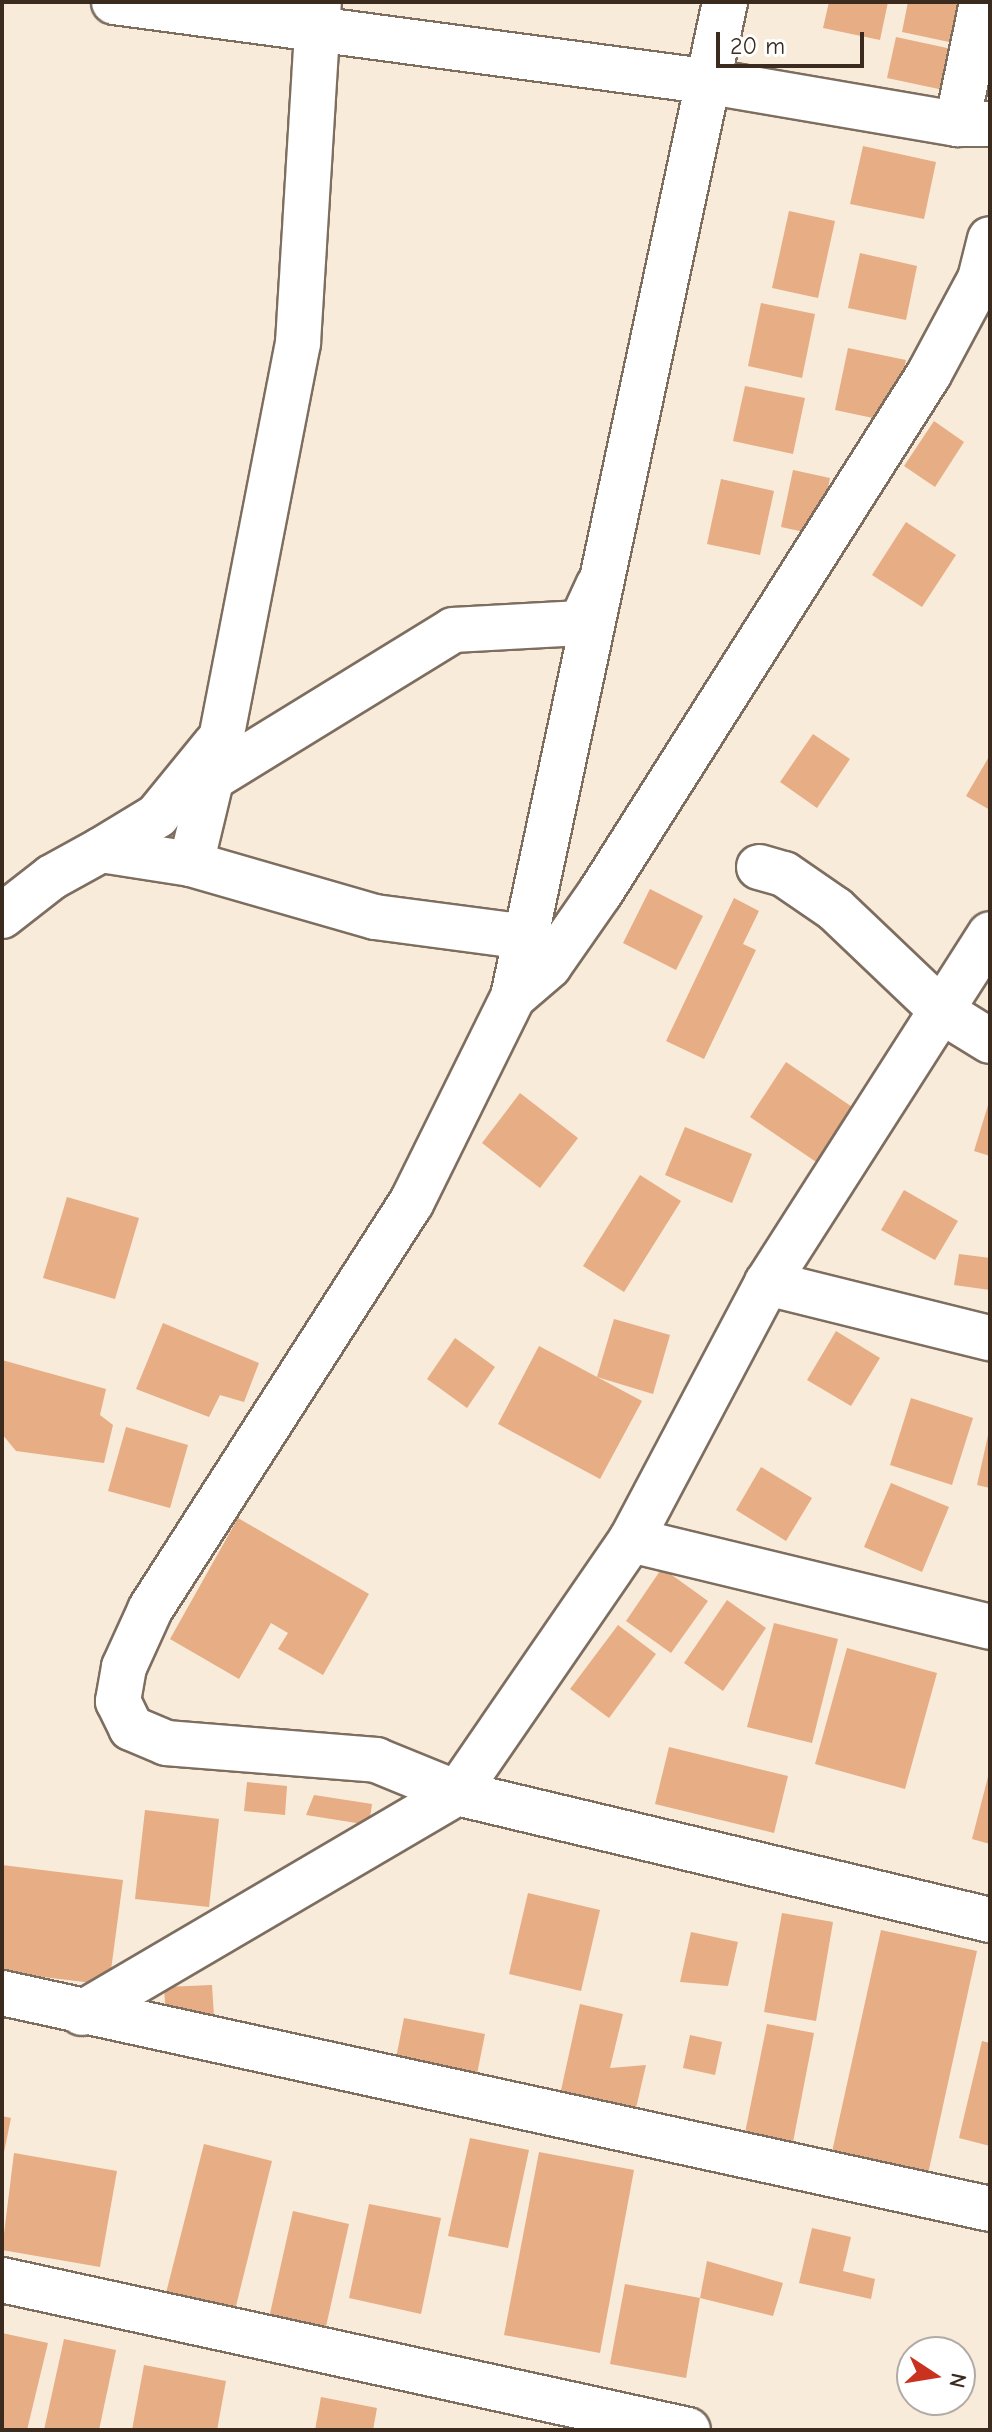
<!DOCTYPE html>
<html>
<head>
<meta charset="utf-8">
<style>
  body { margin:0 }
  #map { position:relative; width:992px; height:2432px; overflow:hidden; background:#f8ebda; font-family:"Comic Neue",sans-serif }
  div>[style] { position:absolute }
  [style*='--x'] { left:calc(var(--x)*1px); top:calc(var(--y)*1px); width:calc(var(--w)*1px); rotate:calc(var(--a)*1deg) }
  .building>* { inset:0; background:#e7ad84 }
  .roads { filter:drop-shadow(2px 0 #7d6e60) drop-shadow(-2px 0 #7d6e60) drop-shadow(0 2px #7d6e60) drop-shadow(0 -2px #7d6e60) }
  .street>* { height:44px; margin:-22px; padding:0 22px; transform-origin:22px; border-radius:22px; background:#fff }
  span { translate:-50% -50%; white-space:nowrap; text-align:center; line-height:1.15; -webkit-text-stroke:6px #fff; paint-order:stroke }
  .frame { position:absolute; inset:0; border:4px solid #3b2a1e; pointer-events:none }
  .north { position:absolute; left:896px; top:2336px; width:80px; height:80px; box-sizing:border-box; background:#fff; border:2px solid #b1aaa5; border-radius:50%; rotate:102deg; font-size:22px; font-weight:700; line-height:32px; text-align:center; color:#3b2a1e }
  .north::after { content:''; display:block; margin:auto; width:28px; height:36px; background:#c8321e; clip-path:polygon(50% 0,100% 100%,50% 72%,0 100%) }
  .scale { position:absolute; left:716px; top:32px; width:148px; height:36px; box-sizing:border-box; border:4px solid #3b2a1e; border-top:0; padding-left:10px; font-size:24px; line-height:28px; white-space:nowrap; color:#3b2a1e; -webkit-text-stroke:6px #fff; paint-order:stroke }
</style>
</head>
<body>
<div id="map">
  <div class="building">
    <div style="clip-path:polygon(829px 2px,888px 2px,880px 40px,823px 28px)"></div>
    <div style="clip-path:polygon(908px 2px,978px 2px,968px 46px,902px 32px)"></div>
    <div style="clip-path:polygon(896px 37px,961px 51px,953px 92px,887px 78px)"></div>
    <div style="clip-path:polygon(863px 146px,936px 162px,924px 219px,850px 204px)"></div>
    <div style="clip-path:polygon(789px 211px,835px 221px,818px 298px,772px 288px)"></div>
    <div style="clip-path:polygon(860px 253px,917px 266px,906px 320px,848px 308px)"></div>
    <div style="clip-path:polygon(761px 303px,815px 314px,802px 378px,748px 366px)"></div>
    <div style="clip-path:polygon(848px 348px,906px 360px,892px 422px,835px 410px)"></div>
    <div style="clip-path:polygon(745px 386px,805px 398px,793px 454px,733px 441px)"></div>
    <div style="clip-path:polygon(934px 421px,964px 442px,935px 487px,904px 466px)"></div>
    <div style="clip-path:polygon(793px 470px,830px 478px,818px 535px,781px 527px)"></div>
    <div style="clip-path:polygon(721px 479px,774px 491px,760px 555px,707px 544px)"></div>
    <div style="clip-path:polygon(906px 522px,956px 555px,922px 607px,872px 575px)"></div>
    <div style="clip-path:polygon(813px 734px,850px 759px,817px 808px,780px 782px)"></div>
    <div style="clip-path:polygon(990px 755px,990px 810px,966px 796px)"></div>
    <div style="clip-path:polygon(650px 889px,703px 916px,676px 970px,623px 943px)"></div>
    <div style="clip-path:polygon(734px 898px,759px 911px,743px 944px,756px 950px,704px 1059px,666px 1041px)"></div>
    <div style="clip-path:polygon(786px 1062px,864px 1115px,828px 1170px,750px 1117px)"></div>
    <div style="clip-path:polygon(520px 1093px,578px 1138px,540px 1188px,482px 1143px)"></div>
    <div style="clip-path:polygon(989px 1102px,990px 1102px,990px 1156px,974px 1151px)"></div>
    <div style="clip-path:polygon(685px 1127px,752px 1154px,732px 1203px,665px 1175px)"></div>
    <div style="clip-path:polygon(640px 1175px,681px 1201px,624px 1292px,583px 1266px)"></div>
    <div style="clip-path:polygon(904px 1190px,958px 1221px,935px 1260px,881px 1230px)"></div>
    <div style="clip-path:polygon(67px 1197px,139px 1218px,115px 1299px,43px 1278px)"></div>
    <div style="clip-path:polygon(959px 1254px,990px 1258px,990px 1290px,954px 1285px)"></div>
    <div style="clip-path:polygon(614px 1319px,670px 1335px,653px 1394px,597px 1377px)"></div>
    <div style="clip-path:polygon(163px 1323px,259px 1363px,244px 1402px,220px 1395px,209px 1417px,136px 1389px)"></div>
    <div style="clip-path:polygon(836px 1331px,880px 1358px,851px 1406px,807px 1380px)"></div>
    <div style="clip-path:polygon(455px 1338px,495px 1367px,467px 1408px,427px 1379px)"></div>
    <div style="clip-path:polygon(539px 1346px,642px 1401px,600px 1479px,498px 1424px)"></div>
    <div style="clip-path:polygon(2px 1360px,106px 1389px,100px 1415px,113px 1425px,104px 1463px,16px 1451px,2px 1434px)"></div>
    <div style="clip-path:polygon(911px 1398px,973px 1418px,952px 1485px,890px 1465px)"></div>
    <div style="clip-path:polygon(126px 1427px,188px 1445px,170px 1508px,108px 1491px)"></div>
    <div style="clip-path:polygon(989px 1431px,990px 1431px,990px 1488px,977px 1485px)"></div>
    <div style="clip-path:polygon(761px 1467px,812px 1498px,786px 1541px,736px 1510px)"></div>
    <div style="clip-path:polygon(891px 1483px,949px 1507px,922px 1572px,864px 1547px)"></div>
    <div style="clip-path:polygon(238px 1518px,369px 1594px,323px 1675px,278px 1649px,288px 1633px,271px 1623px,239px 1679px,170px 1639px)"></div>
    <div style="clip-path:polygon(662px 1568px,708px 1601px,671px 1653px,626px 1621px)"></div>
    <div style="clip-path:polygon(727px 1600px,766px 1628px,723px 1691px,684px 1663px)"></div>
    <div style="clip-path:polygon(774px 1623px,838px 1639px,812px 1743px,747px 1727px)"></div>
    <div style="clip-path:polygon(618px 1625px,656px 1654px,609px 1718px,570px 1689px)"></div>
    <div style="clip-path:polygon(847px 1648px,937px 1673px,905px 1789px,815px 1764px)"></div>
    <div style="clip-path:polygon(669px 1747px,788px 1776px,774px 1833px,655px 1804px)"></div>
    <div style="clip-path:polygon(989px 1773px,990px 1773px,990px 1844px,972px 1839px)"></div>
    <div style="clip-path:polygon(247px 1782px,287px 1786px,285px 1815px,244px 1811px)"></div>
    <div style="clip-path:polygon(314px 1795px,372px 1804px,369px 1825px,306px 1815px)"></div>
    <div style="clip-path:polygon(145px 1810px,219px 1819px,209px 1907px,135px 1899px)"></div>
    <div style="clip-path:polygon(2px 1865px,123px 1880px,109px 1985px,2px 1972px)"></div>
    <div style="clip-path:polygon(528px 1893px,600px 1910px,581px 1991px,509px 1974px)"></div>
    <div style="clip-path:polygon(782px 1913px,833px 1922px,816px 2021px,764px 2012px)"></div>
    <div style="clip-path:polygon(881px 1930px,977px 1951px,926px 2183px,830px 2161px)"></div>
    <div style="clip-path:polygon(691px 1932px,738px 1942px,728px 1986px,680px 1982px)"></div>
    <div style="clip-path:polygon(212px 1985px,214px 2017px,166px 2020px,164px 1987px)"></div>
    <div style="clip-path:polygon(580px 2004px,623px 2014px,610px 2068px,646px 2065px,633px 2121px,558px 2104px)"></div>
    <div style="clip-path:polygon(404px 2018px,485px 2034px,474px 2089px,393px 2073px)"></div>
    <div style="clip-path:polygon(767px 2024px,814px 2033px,793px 2142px,745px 2133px)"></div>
    <div style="clip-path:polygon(690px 2035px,722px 2042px,715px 2075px,683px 2068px)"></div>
    <div style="clip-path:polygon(982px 2041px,990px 2043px,990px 2146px,959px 2138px)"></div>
    <div style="clip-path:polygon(2px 2116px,11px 2118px,3px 2157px,2px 2156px)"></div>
    <div style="clip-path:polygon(470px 2138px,529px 2150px,508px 2248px,448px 2236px)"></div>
    <div style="clip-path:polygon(204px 2144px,272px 2161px,234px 2314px,165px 2297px)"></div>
    <div style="clip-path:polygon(539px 2152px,634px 2170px,600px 2353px,504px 2335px)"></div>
    <div style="clip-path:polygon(14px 2153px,117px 2171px,100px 2267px,2px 2250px)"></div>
    <div style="clip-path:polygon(369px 2204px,441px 2218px,421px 2314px,349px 2298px)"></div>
    <div style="clip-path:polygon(293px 2211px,349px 2224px,325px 2331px,269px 2318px)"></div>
    <div style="clip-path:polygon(812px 2228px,851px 2237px,843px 2271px,875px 2279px,871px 2299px,799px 2283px)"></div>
    <div style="clip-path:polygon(707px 2261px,783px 2283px,773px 2316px,700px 2298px)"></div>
    <div style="clip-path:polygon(625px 2284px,700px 2298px,686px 2378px,610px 2364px)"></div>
    <div style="clip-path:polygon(2px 2333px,48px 2343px,27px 2430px,2px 2430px)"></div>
    <div style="clip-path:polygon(64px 2339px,116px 2350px,99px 2430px,44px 2430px)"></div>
    <div style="clip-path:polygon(144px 2365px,226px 2381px,217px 2430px,132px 2430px)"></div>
    <div style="clip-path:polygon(321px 2397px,377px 2408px,373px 2430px,315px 2430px)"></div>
  </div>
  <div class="roads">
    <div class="street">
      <div style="--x:114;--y:2;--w:602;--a:7.63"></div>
      <div style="--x:711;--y:82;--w:250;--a:9.7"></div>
      <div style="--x:957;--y:124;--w:33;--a:0"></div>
      <div style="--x:725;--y:2;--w:1017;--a:102.03"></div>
      <div style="--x:513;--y:997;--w:230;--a:116.3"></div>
      <div style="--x:411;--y:1203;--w:483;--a:122.7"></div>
      <div style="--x:150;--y:1610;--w:63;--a:114.5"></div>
      <div style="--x:124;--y:1667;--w:35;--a:100"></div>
      <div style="--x:118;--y:1701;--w:30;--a:64"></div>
      <div style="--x:131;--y:1728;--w:38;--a:23"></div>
      <div style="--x:166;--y:1743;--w:211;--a:4.6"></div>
      <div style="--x:376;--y:1760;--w:87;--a:22.2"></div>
      <div style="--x:457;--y:1793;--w:548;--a:13.4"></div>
      <div style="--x:957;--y:124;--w:125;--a:-78.4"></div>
      <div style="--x:211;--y:779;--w:284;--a:-31.6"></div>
      <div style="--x:453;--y:630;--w:128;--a:-3.1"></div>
      <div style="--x:581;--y:623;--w:41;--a:-65.3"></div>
      <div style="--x:101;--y:850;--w:66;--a:-31.3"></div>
      <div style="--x:157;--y:816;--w:92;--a:-50.8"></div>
      <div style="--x:191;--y:864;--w:129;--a:-76.5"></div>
      <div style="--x:221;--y:739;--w:403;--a:-79"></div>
      <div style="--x:298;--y:343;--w:342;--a:-86.5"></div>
      <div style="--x:759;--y:867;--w:26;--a:16"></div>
      <div style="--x:784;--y:874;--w:62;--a:34.5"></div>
      <div style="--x:835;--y:909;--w:149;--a:43.6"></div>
      <div style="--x:943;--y:1012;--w:55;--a:31.7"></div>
      <div style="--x:2;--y:916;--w:63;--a:-38"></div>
      <div style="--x:52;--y:877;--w:56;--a:-28.9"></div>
      <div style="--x:101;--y:850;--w:91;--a:8.8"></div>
      <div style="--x:191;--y:864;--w:191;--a:16.1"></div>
      <div style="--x:375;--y:917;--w:152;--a:7.5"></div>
      <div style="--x:513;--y:997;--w:48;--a:-40.7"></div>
      <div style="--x:549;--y:966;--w:89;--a:-55.1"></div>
      <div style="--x:600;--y:893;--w:614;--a:-57.63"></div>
      <div style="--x:929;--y:374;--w:108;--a:-61.8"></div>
      <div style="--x:980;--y:279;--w:41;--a:-76"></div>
      <div style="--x:767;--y:1283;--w:230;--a:13.9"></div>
      <div style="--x:631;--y:1540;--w:369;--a:13.6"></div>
      <div style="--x:2;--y:1993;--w:1011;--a:12.33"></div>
      <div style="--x:82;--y:2013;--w:435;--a:-30.4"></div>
      <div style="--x:457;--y:1793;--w:307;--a:-55.5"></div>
      <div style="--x:631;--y:1540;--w:291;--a:-62.1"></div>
      <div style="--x:767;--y:1283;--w:414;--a:-57.4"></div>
      <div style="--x:2;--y:2280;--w:702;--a:12.33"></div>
    </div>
  </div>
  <div class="frame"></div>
  <div class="north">N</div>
  <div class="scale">20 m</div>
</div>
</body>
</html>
